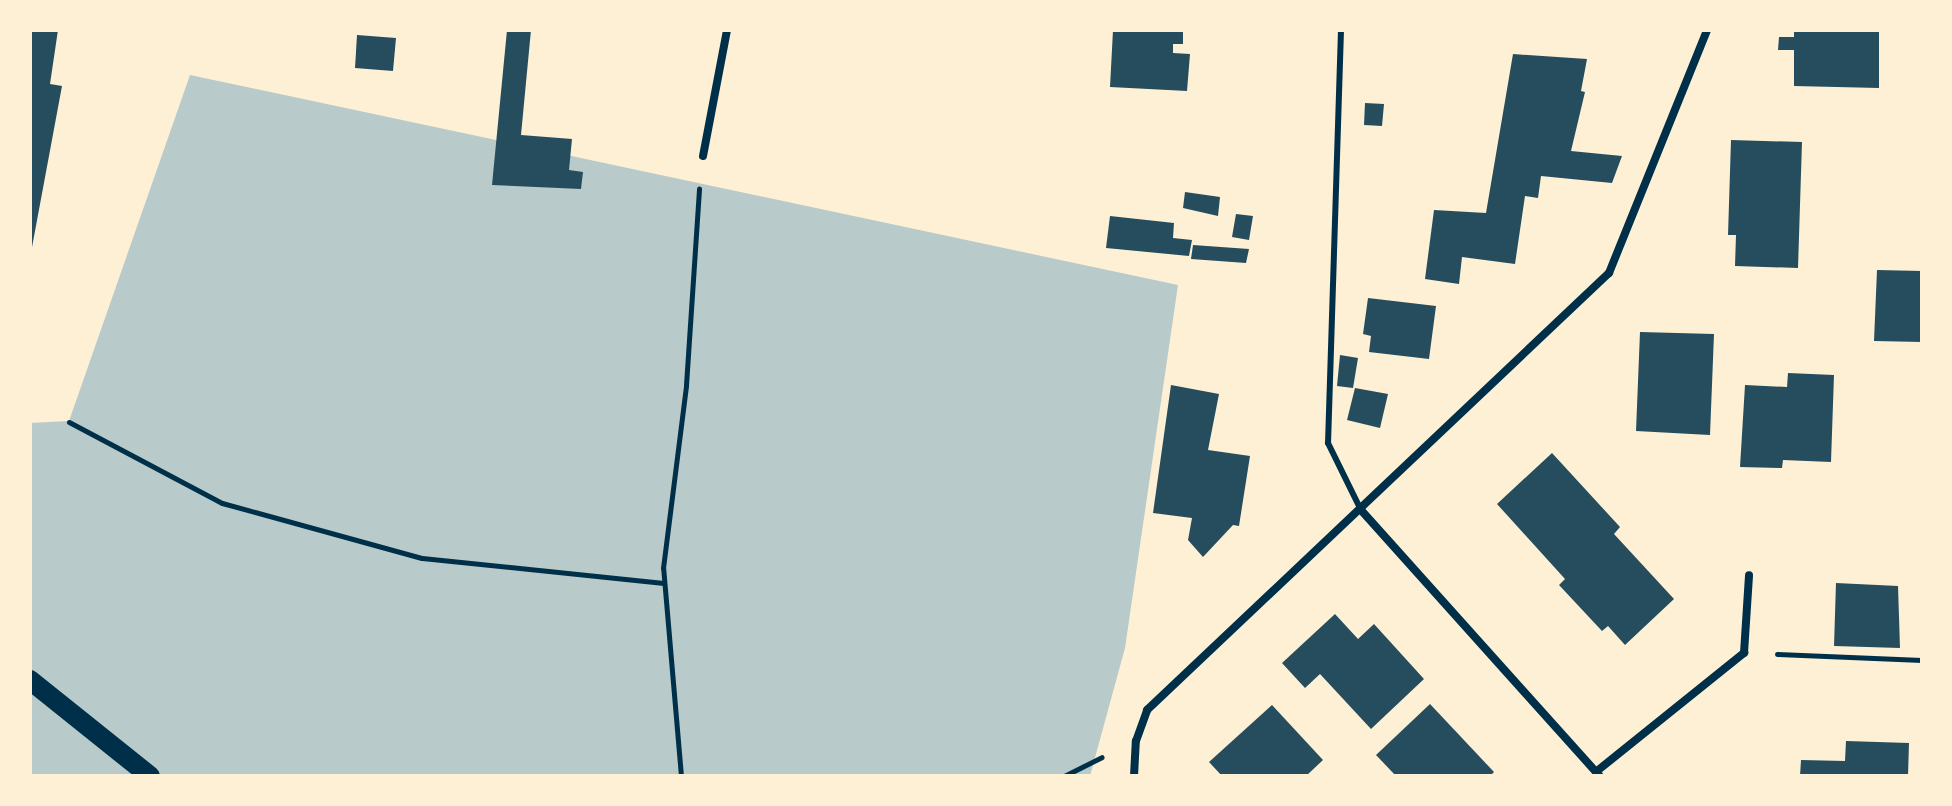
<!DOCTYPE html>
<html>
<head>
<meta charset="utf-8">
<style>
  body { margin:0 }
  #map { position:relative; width:1952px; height:806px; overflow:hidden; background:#fdf0d5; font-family:"Archivo Narrow",sans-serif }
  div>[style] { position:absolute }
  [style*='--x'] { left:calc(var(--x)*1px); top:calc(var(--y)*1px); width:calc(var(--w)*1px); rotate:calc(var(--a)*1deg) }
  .green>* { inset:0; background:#b9caca }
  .building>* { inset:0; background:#264d5e }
  .path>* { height:5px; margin:-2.5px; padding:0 2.5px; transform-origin:2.5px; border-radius:2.5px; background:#003049 }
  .service>* { height:6px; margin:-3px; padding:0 3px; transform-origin:3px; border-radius:3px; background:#003049 }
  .minor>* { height:8px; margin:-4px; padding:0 4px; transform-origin:4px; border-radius:4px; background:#003049 }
  .primary>* { height:20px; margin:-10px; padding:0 10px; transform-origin:10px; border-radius:10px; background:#003049 }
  span { translate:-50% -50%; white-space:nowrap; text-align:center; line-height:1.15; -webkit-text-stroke:7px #fdf0d5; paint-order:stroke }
  .frame { position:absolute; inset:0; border:32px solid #fdf0d5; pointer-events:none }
</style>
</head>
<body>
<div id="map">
  <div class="green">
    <div style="clip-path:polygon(190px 75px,1178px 285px,1125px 648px,1090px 776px,30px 776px,30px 423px,69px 421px)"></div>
  </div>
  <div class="building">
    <div style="clip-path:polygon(30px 30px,58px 30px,50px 84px,62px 86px,30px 258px)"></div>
    <div style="clip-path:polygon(507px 30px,531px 30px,521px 135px,572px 139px,569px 170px,583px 172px,581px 189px,492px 185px)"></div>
    <div style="clip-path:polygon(1113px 30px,1183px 30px,1183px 44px,1173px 44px,1173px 53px,1190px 54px,1187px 91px,1110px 87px)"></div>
    <div style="clip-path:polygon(1794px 30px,1879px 30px,1879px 88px,1794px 86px,1794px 50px,1778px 50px,1779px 37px,1794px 37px)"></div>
    <div style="clip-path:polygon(357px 35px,396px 38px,393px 71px,355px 68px)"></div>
    <div style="clip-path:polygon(1513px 54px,1587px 59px,1581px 91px,1585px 92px,1571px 151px,1622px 156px,1612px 183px,1541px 176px,1538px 198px,1525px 196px,1515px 264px,1462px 257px,1459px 284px,1425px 279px,1434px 210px,1486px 213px)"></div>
    <div style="clip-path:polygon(1365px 103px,1384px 104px,1382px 126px,1364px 125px)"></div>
    <div style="clip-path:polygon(1731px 140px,1802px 142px,1798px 268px,1735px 266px,1736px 235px,1728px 235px)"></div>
    <div style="clip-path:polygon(1185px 192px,1220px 197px,1218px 216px,1183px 208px)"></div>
    <div style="clip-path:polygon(1236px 214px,1253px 216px,1249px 240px,1232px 237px)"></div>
    <div style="clip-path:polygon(1110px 216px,1174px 223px,1173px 238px,1192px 240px,1189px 256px,1106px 248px)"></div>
    <div style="clip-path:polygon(1193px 245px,1249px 249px,1246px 263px,1191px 259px)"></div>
    <div style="clip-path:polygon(1877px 270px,1922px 271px,1922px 342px,1874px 341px)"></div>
    <div style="clip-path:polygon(1368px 298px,1436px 306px,1429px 359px,1369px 352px,1371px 336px,1363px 334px)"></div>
    <div style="clip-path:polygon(1640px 332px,1714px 334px,1710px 435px,1636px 431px)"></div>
    <div style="clip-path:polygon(1340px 355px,1358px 358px,1353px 388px,1337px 386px)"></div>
    <div style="clip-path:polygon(1788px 373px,1834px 375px,1831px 462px,1783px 460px,1782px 468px,1740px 467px,1745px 385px,1787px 387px)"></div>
    <div style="clip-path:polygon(1171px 385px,1219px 394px,1208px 450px,1250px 456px,1239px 526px,1233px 525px,1203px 557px,1188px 540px,1192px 518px,1153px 513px)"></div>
    <div style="clip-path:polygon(1355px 388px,1388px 394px,1380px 428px,1347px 420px)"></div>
    <div style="clip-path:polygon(1552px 453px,1620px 527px,1614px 534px,1674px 599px,1625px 645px,1608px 626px,1602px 631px,1559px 585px,1565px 579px,1497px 504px)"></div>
    <div style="clip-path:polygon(1836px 583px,1898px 586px,1900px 648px,1834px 646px)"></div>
    <div style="clip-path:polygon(1335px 614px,1358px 639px,1374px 624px,1424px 679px,1371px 729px,1320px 674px,1305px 688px,1282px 663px)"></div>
    <div style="clip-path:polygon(1430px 704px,1494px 772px,1490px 776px,1396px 776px,1376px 755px)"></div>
    <div style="clip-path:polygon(1272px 705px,1323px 760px,1306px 776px,1222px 776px,1209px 762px)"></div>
    <div style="clip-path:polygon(1846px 741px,1909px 743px,1908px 776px,1800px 776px,1801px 760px,1845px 761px)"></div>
  </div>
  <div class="path">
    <div style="--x:69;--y:422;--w:173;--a:27.9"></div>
    <div style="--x:222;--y:503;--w:207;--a:15.4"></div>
    <div style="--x:422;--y:558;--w:243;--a:5.9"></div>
    <div style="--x:1777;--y:654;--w:145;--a:2.4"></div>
    <div style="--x:681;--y:776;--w:209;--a:-94.9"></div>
    <div style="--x:663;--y:568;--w:184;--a:-82.8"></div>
    <div style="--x:686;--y:385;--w:197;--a:-86.2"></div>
    <div style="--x:1064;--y:776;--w:42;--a:-26.6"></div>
  </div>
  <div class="service">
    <div style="--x:1341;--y:30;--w:413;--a:91.8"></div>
    <div style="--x:1328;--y:443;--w:75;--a:63.8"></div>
  </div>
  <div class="minor">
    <div style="--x:703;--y:156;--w:128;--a:-79.2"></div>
    <div style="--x:1361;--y:510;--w:358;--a:48.1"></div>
    <div style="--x:1597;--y:771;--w:189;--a:-38.8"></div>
    <div style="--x:1744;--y:653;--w:78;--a:-86.3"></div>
    <div style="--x:1134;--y:776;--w:35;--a:-87"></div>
    <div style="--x:1136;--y:741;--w:33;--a:-70"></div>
    <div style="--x:1147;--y:710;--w:636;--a:-43.41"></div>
    <div style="--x:1609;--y:273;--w:262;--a:-68"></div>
  </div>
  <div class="primary">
    <div style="--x:30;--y:680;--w:154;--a:38.7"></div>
  </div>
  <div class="frame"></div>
</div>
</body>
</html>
